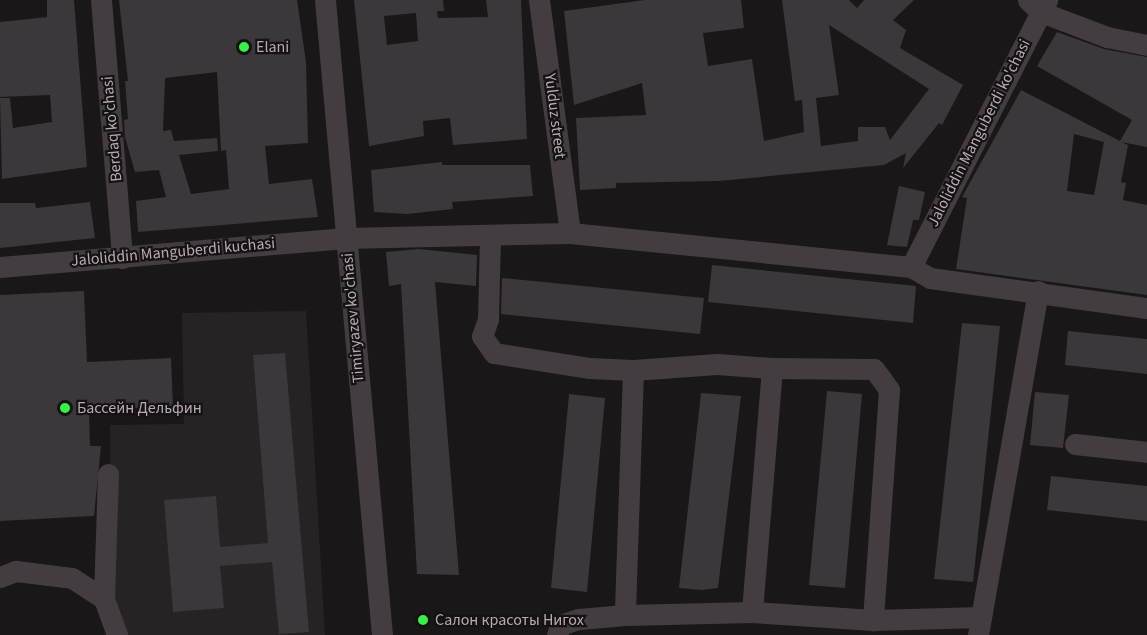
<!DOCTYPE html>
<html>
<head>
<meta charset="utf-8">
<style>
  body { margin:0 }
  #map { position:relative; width:1147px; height:635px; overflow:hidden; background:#191718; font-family:"Source Sans 3",sans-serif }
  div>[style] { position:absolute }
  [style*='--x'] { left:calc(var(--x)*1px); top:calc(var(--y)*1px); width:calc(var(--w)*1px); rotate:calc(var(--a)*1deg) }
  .built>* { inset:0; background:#262325 }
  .building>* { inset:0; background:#3b373a }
  .minor>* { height:21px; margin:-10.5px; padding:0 10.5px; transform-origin:10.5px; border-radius:10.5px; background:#433d42 }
  .dots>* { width:16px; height:16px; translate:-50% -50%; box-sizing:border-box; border:3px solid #141213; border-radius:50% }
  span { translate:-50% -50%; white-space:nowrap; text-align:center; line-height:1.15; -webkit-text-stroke:4.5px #141213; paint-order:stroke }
  .poi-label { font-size:16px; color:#b9a9b7 }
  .left { translate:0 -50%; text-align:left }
  .street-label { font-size:16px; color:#b9a9b7 }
</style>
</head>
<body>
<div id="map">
  <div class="built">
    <div style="clip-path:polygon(306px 311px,325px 635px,112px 635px,110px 425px,184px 424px,182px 313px)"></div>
  </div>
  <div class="building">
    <div style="clip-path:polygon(47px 0,74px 0,87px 167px,2px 179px,0 98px,10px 98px,13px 128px,52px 122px,50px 95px,0 97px,0 22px,47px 17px)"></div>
    <div style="clip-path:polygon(evenodd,119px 0,297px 0,306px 62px,308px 143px,265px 146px,269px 184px,312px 179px,318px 217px,138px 232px,136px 201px,166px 197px,159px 170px,135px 172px,125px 137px,124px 120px,128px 119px,125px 81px,128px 81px,119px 0,217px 72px,221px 151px,226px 150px,229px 189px,191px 194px,179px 155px,218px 151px,217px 138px,174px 141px,171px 130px,163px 131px,165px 78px,217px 72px)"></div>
    <div style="clip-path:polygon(evenodd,354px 0,443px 0,444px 11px,437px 11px,438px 18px,488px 17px,486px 0,521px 0,527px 139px,453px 145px,450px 118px,423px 121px,424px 136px,369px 146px,354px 0,416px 13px,418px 41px,387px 45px,384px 16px,416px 13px)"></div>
    <div style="clip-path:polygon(evenodd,645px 0,741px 0,744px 28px,703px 33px,708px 66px,752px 59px,764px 141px,804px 132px,802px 100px,795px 101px,782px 0,849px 0,857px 8px,864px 0,914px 0,893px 20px,906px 30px,900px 48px,963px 85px,942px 125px,939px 123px,903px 168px,906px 153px,884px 165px,719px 181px,616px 183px,616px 188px,580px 190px,576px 118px,646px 115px,642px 83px,574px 105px,564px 11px,645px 0,829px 25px,929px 89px,890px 140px,885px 127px,858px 127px,858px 141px,821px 146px,816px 98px,839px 95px,829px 25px)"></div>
    <div style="clip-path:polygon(evenodd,1057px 32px,1104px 49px,1147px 57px,1147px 147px,1121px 142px,1128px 145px,1121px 182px,1126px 183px,1123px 200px,1147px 205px,1147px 295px,956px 269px,967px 198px,962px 197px,1021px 90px,1120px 141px,1132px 120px,1037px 66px,1057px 32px,1074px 134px,1104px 142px,1094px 195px,1067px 191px,1074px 134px)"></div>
    <div style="clip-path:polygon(442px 162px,442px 165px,530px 165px,533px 196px,452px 202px,453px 209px,407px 214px,374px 212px,371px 170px)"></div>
    <div style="clip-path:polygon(899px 186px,925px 192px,919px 220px,913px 220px,907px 247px,887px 245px)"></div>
    <div style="clip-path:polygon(90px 202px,95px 238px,0 248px,0 203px,35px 203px,36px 208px)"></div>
    <div style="clip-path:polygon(419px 249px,477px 255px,476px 286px,435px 282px,459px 575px,417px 574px,401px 284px,389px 286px,386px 252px)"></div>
    <div style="clip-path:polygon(712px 265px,916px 286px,913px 323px,708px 302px)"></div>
    <div style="clip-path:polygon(502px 278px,704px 298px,700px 334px,501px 314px)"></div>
    <div style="clip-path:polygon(84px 291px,87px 362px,171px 358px,173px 406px,89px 410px,90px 446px,101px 446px,94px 516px,0 521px,0 295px)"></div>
    <div style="clip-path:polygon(962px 323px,1000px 326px,973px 582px,934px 579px)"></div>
    <div style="clip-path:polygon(1068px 331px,1147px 339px,1147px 374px,1065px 365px)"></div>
    <div style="clip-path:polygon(285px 353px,309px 632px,279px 634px,272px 562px,220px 566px,224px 608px,173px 612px,164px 500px,216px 496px,220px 547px,268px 543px,253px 355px)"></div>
    <div style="clip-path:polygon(827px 391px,862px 394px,845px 588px,809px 585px)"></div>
    <div style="clip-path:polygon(1035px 392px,1069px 395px,1063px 448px,1030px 445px)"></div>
    <div style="clip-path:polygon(701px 393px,741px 396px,718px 588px,702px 590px,679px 588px)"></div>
    <div style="clip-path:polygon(569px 394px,605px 398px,587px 592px,551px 588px)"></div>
    <div style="clip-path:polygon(1051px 476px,1147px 486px,1147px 521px,1047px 510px)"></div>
  </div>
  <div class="minor">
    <div style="--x:101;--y:0;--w:259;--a:85.3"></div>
    <div style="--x:325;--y:0;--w:638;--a:84.87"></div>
    <div style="--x:539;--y:0;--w:235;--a:82.4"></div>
    <div style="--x:1028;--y:0;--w:18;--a:43"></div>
    <div style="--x:1041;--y:12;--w:71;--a:20.7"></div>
    <div style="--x:1107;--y:37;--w:41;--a:11.3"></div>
    <div style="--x:490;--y:237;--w:82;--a:91.4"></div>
    <div style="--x:488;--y:319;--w:18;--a:109"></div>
    <div style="--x:482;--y:336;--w:21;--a:55"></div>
    <div style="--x:494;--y:353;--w:97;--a:8.9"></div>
    <div style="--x:590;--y:368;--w:43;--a:2.7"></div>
    <div style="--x:633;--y:370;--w:245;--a:91.9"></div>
    <div style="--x:625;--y:615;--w:127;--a:-1.4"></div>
    <div style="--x:752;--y:612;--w:121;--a:3.8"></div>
    <div style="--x:873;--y:620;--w:108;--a:-1.6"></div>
    <div style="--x:0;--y:267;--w:347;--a:-4.8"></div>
    <div style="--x:346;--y:238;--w:224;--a:-1.3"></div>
    <div style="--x:570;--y:233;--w:343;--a:5.7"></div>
    <div style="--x:911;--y:267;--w:22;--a:30"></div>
    <div style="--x:930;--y:278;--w:219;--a:7.9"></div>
    <div style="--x:911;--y:267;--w:300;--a:-63"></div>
    <div style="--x:772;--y:368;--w:102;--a:0.6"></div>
    <div style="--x:874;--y:369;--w:26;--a:54"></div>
    <div style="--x:889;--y:390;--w:231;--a:94"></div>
    <div style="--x:633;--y:370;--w:84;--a:-4.1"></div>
    <div style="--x:717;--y:364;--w:55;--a:4.2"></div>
    <div style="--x:772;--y:368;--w:245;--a:94.7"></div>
    <div style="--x:1075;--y:444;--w:72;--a:6.3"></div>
    <div style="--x:0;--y:577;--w:17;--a:-21"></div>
    <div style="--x:16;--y:571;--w:56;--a:7.1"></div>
    <div style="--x:72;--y:578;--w:38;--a:33"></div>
    <div style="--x:104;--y:599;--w:38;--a:70"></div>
    <div style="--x:104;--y:599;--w:125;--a:-88.2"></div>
    <div style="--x:557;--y:635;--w:10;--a:-73"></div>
    <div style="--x:560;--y:625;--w:20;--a:-18"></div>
    <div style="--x:579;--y:619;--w:46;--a:-5"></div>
    <div style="--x:978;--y:635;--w:349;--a:-80.1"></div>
  </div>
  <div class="dots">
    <div style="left:244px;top:47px;background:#38f047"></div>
    <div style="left:65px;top:408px;background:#38f047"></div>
    <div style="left:423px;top:620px;background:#38f047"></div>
  </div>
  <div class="poi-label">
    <span class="left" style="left:256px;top:47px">Elani</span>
    <span class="left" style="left:77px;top:408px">Бассейн Дельфин</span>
    <span class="left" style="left:435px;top:620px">Салон красоты Нигох</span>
  </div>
  <div class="street-label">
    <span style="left:555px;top:116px;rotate:83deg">Yulduz street</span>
    <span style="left:112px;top:129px;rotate:-95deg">Berdaq ko'chasi</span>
    <span style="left:979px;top:133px;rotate:-63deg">Jaloliddin Manguberdi ko'chasi</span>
    <span style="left:173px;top:252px;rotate:-5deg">Jaloliddin Manguberdi kuchasi</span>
    <span style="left:353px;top:318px;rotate:-95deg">Timiryazev ko'chasi</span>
  </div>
</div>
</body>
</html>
